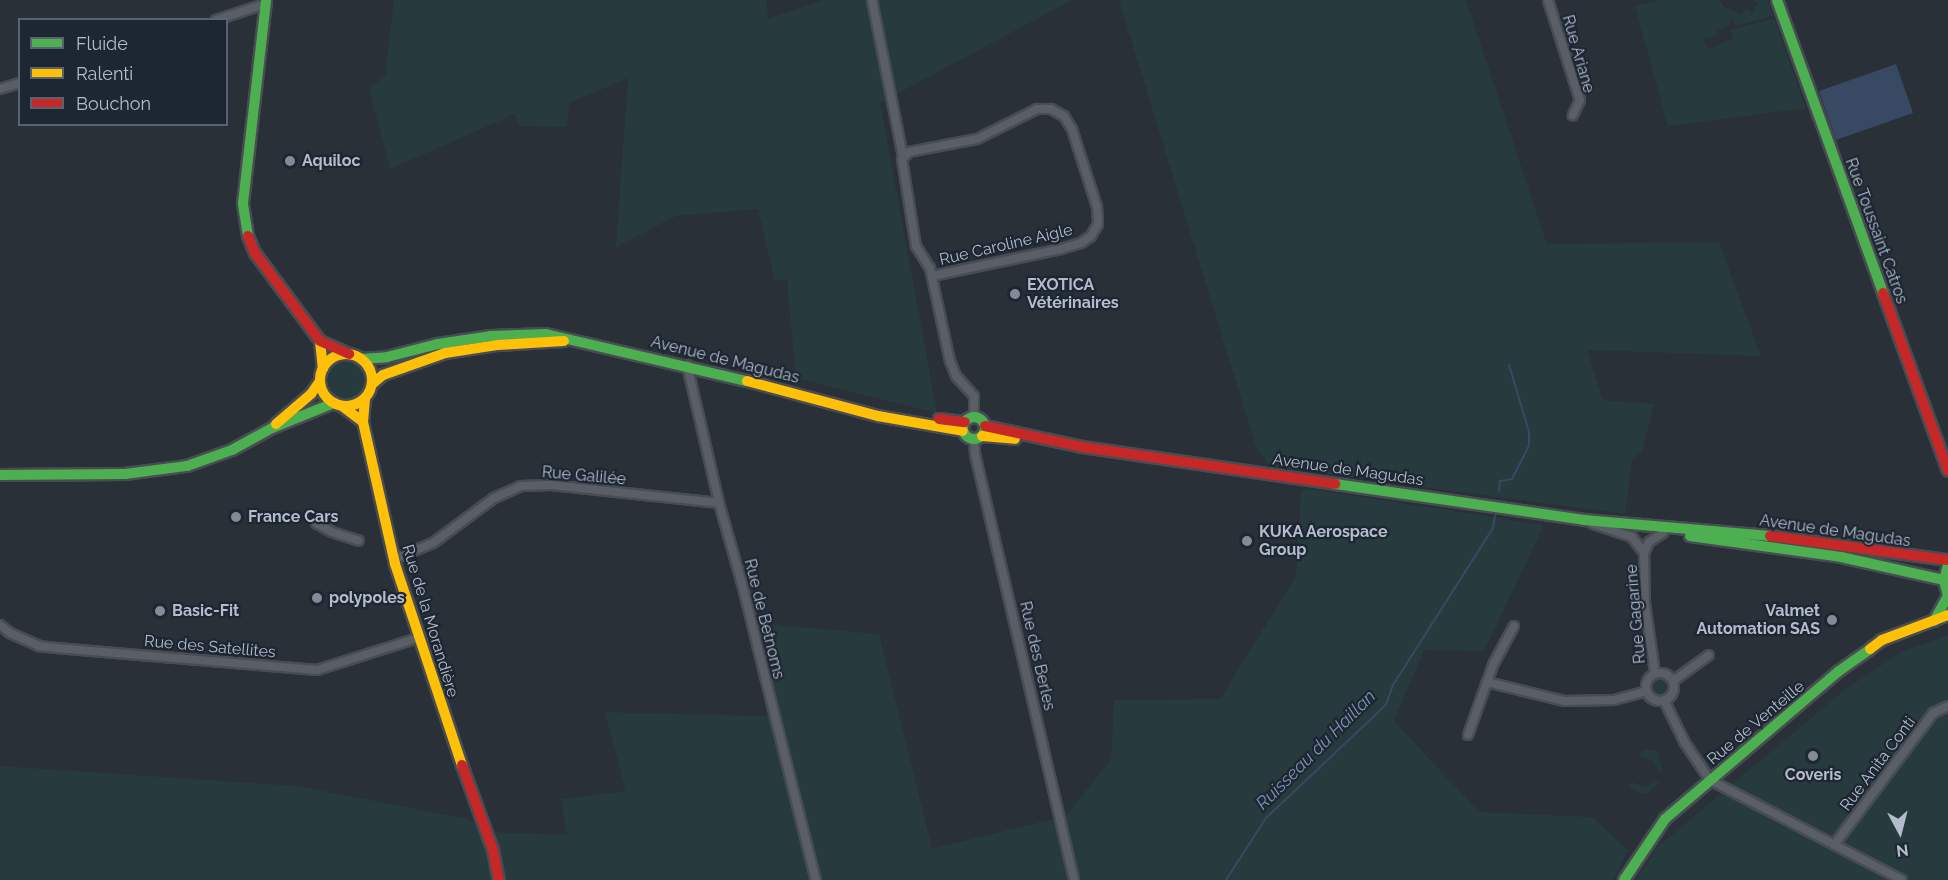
<!DOCTYPE html>
<html>
<head>
<meta charset="utf-8">
<style>
  body { margin:0 }
  #map { position:relative; width:1948px; height:880px; overflow:hidden; background:#2a3038; font-family:Raleway,sans-serif }
  div>[style] { position:absolute }
  [style*='--x'] { left:calc(var(--x)*1px); top:calc(var(--y)*1px); width:calc(var(--w)*1px); rotate:calc(var(--a)*1deg) }
  .green>* { inset:0; background:#273a3e }
  .round { border-radius:50% }
  .water>* { inset:0; background:#384963 }
  .stream>* { height:2px; margin:-1px; padding:0 1px; transform-origin:1px; border-radius:1px; background:#384963 }
  .roads { filter:drop-shadow(2px 0 #484c53) drop-shadow(-2px 0 #484c53) drop-shadow(0 2px #484c53) drop-shadow(0 -2px #484c53) }
  .street>* { height:8px; margin:-4px; padding:0 4px; transform-origin:4px; border-radius:4px; background:#5a5e66 }
  .street>.ring { margin:-4px; padding:0; box-sizing:content-box; background:none; border:8px solid #5a5e66; border-radius:50% }
  .fast>* { height:10px; margin:-5px; padding:0 5px; transform-origin:5px; border-radius:5px; background:#4caf50 }
  .fast>.ring { margin:-5px; padding:0; box-sizing:content-box; background:none; border:10px solid #4caf50; border-radius:50% }
  .slow>* { height:10px; margin:-5px; padding:0 5px; transform-origin:5px; border-radius:5px; background:#ffc107 }
  .slow>.ring { margin:-5px; padding:0; box-sizing:content-box; background:none; border:10px solid #ffc107; border-radius:50% }
  .jam>* { height:10px; margin:-5px; padding:0 5px; transform-origin:5px; border-radius:5px; background:#c62828 }
  .dots>* { width:16px; height:16px; translate:-50% -50%; box-sizing:border-box; border:3px solid #1d2633; border-radius:50% }
  span { translate:-50% -50%; white-space:nowrap; text-align:center; line-height:1.15; -webkit-text-stroke:4.5px #1d2633; paint-order:stroke }
  .street-label { font-size:16px; color:#b4bcc9 }
  .poi-label { font-size:16px; color:#b4bcc9; font-weight:700 }
  .left { translate:0 -50%; text-align:left }
  .right { translate:-100% -50%; text-align:right }
  .water-label { font-size:18px; color:#7c92b1; font-style:italic }
  .legend { position:absolute; left:18px; top:18px; width:210px; height:108px; box-sizing:border-box; background:#1d2633; border:2px solid #59626f; margin:0; padding:8px 10px; list-style:none; font-size:18px; color:#b4bcc9 }
  .legend li { display:flex; align-items:center; gap:12px; height:30px }
  .legend b { width:30px; border:2px solid #59626f }
  .north { position:absolute; left:1870px; top:802px; width:60px; height:60px; -webkit-text-stroke:4px #1d2633; paint-order:stroke; rotate:173deg; font-size:16px; font-weight:700; line-height:24px; text-align:center; color:#b4bcc9 }
  .north::after { content:''; display:block; margin:auto; width:21px; height:27px; background:#b4bcc9; clip-path:polygon(50% 0,100% 100%,50% 72%,0 100%) }
</style>
</head>
<body>
<div id="map">
  <div class="green">
    <div style="clip-path:polygon(394px 0,766px 0,768px 19px,824px 0,1072px 0,880px 103px,937px 413px,796px 378px,787px 280px,775px 281px,758px 209px,676px 216px,616px 247px,628px 78px,569px 103px,567px 127px,520px 126px,515px 114px,390px 169px,369px 88px,385px 76px)"></div>
    <div style="clip-path:polygon(1119px 0,1466px 0,1547px 244px,1719px 242px,1761px 356px,1587px 350px,1603px 400px,1654px 404px,1643px 449px,1632px 459px,1625px 514px,1269px 466px,1256px 447px)"></div>
    <div style="clip-path:polygon(1661px 0,1720px 0,1723px 6px,1741px 15px,1746px 8px,1753px 12px,1758px 4px,1754px 0,1767px 0,1773px 16px,1735px 26px,1732px 18px,1728px 26px,1716px 31px,1718px 36px,1703px 39px,1707px 48px,1713px 48px,1733px 38px,1730px 30px,1774px 18px,1806px 108px,1668px 126px,1635px 6px)"></div>
    <div class="round" style="left:328px;top:361px;width:38px;height:38px"></div>
    <div style="clip-path:polygon(1304px 488px,1544px 525px,1484px 651px,1424px 650px,1394px 721px,1479px 812px,1592px 817px,1628px 850px,1614px 880px,0 880px,0 766px,297px 786px,468px 819px,494px 832px,567px 835px,561px 799px,626px 791px,605px 712px,766px 716px,767px 624px,879px 634px,932px 849px,1066px 816px,1111px 759px,1114px 700px,1220px 699px,1296px 576px,1301px 494px)"></div>
    <div style="clip-path:polygon(1948px 635px,1948px 880px,1636px 880px,1656px 848px,1847px 688px,1901px 652px)"></div>
    <div class="round" style="left:1650px;top:677px;width:20px;height:20px"></div>
    <div style="clip-path:polygon(1644px 749px,1657px 751px,1663px 773px,1659px 772px,1653px 760px,1638px 757px)"></div>
    <div style="clip-path:polygon(1656px 781px,1659px 783px,1649px 793px,1639px 793px,1630px 787px,1631px 782px,1646px 787px)"></div>
  </div>
  <div class="water">
    <div style="clip-path:polygon(1896px 64px,1913px 113px,1836px 140px,1819px 91px)"></div>
  </div>
  <div class="stream">
    <div style="--x:1499;--y:491;--w:10;--a:-84"></div>
    <div style="--x:1500;--y:481;--w:12;--a:-9"></div>
    <div style="--x:1512;--y:479;--w:38;--a:-63"></div>
    <div style="--x:1529;--y:445;--w:13;--a:-90"></div>
    <div style="--x:1529;--y:432;--w:70;--a:-106.6"></div>
    <div style="--x:1226;--y:880;--w:74;--a:-57.2"></div>
    <div style="--x:1266;--y:818;--w:165;--a:-43.3"></div>
    <div style="--x:1386;--y:705;--w:21;--a:-71"></div>
    <div style="--x:1393;--y:685;--w:186;--a:-57.5"></div>
    <div style="--x:1493;--y:528;--w:13;--a:-81"></div>
  </div>
  <div class="roads">
    <div class="street">
      <div style="--x:872;--y:0;--w:160;--a:78.8"></div>
      <div style="--x:1548;--y:0;--w:105;--a:72.3"></div>
      <div style="--x:1580;--y:100;--w:17;--a:115"></div>
      <div style="--x:216;--y:20;--w:52;--a:-18.1"></div>
      <div style="--x:0;--y:89;--w:21;--a:-17"></div>
      <div style="--x:932;--y:276;--w:132;--a:-11.8"></div>
      <div style="--x:1061;--y:249;--w:21;--a:-17"></div>
      <div style="--x:1081;--y:243;--w:12;--a:-35"></div>
      <div style="--x:1091;--y:236;--w:14;--a:-60"></div>
      <div style="--x:1098;--y:224;--w:17;--a:-93"></div>
      <div style="--x:1097;--y:207;--w:82;--a:-107.8"></div>
      <div style="--x:1072;--y:129;--w:15;--a:-122"></div>
      <div style="--x:1064;--y:116;--w:15;--a:-152"></div>
      <div style="--x:1051;--y:109;--w:14;--a:180"></div>
      <div style="--x:1037;--y:109;--w:67;--a:153.4"></div>
      <div style="--x:977;--y:139;--w:69;--a:169.2"></div>
      <div style="--x:909;--y:152;--w:10;--a:135"></div>
      <div style="--x:902;--y:159;--w:88;--a:80.9"></div>
      <div style="--x:916;--y:246;--w:26;--a:58"></div>
      <div style="--x:930;--y:268;--w:95;--a:77.9"></div>
      <div style="--x:950;--y:361;--w:16;--a:68"></div>
      <div style="--x:956;--y:376;--w:27;--a:48"></div>
      <div style="--x:974;--y:396;--w:21;--a:90"></div>
      <div style="--x:687;--y:365;--w:142;--a:76.9"></div>
      <div style="--x:719;--y:503;--w:80;--a:74.1"></div>
      <div style="--x:741;--y:580;--w:309;--a:76"></div>
      <div style="--x:974;--y:440;--w:14;--a:86"></div>
      <div style="--x:975;--y:454;--w:437;--a:76.9"></div>
      <div style="--x:316;--y:523;--w:18;--a:29"></div>
      <div style="--x:332;--y:532;--w:28;--a:18"></div>
      <div style="--x:1593;--y:524;--w:41;--a:18.4"></div>
      <div style="--x:1632;--y:537;--w:20;--a:53"></div>
      <div style="--x:394;--y:559;--w:42;--a:-22.3"></div>
      <div style="--x:433;--y:543;--w:76;--a:-36.4"></div>
      <div style="--x:494;--y:498;--w:30;--a:-24"></div>
      <div style="--x:521;--y:486;--w:30;--a:-2"></div>
      <div style="--x:551;--y:485;--w:169;--a:6.1"></div>
      <div style="--x:0;--y:625;--w:13;--a:39"></div>
      <div style="--x:10;--y:633;--w:32;--a:24"></div>
      <div style="--x:39;--y:646;--w:17;--a:7"></div>
      <div style="--x:56;--y:648;--w:262;--a:4.8"></div>
      <div style="--x:317;--y:670;--w:106;--a:-17.6"></div>
      <div class="ring" style="left:1646px;top:673px;width:20px;height:20px"></div>
      <div style="--x:1655;--y:673;--w:71;--a:-98.1"></div>
      <div style="--x:1645;--y:603;--w:50;--a:-91.1"></div>
      <div style="--x:1644;--y:553;--w:12;--a:-66"></div>
      <div style="--x:1649;--y:542;--w:17;--a:-33"></div>
      <div style="--x:1673;--y:681;--w:44;--a:-35.8"></div>
      <div style="--x:1487;--y:682;--w:79;--a:13.9"></div>
      <div style="--x:1564;--y:701;--w:50;--a:-1.1"></div>
      <div style="--x:1614;--y:700;--w:34;--a:-15"></div>
      <div style="--x:1664;--y:700;--w:48;--a:64"></div>
      <div style="--x:1685;--y:743;--w:45;--a:56"></div>
      <div style="--x:1710;--y:780;--w:216;--a:27.5"></div>
      <div style="--x:1468;--y:735;--w:74;--a:-70.3"></div>
      <div style="--x:1493;--y:665;--w:44;--a:-61.7"></div>
      <div style="--x:1834;--y:845;--w:165;--a:-53.1"></div>
      <div style="--x:1933;--y:713;--w:17;--a:-25"></div>
    </div>
    <div class="fast">
      <div style="--x:1777;--y:0;--w:312;--a:70.1"></div>
      <div style="--x:248;--y:236;--w:33;--a:-99"></div>
      <div style="--x:243;--y:203;--w:204;--a:-83.5"></div>
      <div style="--x:361;--y:359;--w:26;--a:-4"></div>
      <div style="--x:387;--y:357;--w:53;--a:-14.3"></div>
      <div style="--x:438;--y:344;--w:54;--a:-8.6"></div>
      <div style="--x:491;--y:336;--w:55;--a:-2.1"></div>
      <div style="--x:546;--y:334;--w:206;--a:13.2"></div>
      <div class="ring" style="left:963px;top:417px;width:12px;height:12px"></div>
      <div style="--x:0;--y:475;--w:125;--a:-0.5"></div>
      <div style="--x:125;--y:474;--w:63;--a:-7.4"></div>
      <div style="--x:187;--y:466;--w:48;--a:-19.6"></div>
      <div style="--x:232;--y:450;--w:46;--a:-28.8"></div>
      <div style="--x:272;--y:428;--w:67;--a:-22"></div>
      <div style="--x:1335;--y:484;--w:252;--a:8.2"></div>
      <div style="--x:1584;--y:520;--w:187;--a:4.9"></div>
      <div style="--x:1690;--y:536;--w:152;--a:7.9"></div>
      <div style="--x:1841;--y:557;--w:106;--a:12.6"></div>
      <div style="--x:1948;--y:565;--w:16;--a:105"></div>
      <div style="--x:1944;--y:580;--w:16;--a:76"></div>
      <div style="--x:1934;--y:621;--w:29;--a:-61"></div>
      <div style="--x:1624;--y:880;--w:73;--a:-56.1"></div>
      <div style="--x:1665;--y:819;--w:228;--a:-40.4"></div>
      <div style="--x:1839;--y:671;--w:38;--a:-35"></div>
    </div>
    <div class="slow">
      <div style="--x:320;--y:341;--w:28;--a:84"></div>
      <div class="ring" style="left:320px;top:354px;width:42px;height:42px"></div>
      <div style="--x:747;--y:381;--w:136;--a:15"></div>
      <div style="--x:878;--y:416;--w:86;--a:10"></div>
      <div style="--x:372;--y:384;--w:14;--a:-39"></div>
      <div style="--x:383;--y:375;--w:66;--a:-19.5"></div>
      <div style="--x:445;--y:353;--w:54;--a:-8.6"></div>
      <div style="--x:498;--y:345;--w:66;--a:-3.5"></div>
      <div style="--x:365;--y:399;--w:23;--a:95"></div>
      <div style="--x:363;--y:422;--w:146;--a:77.3"></div>
      <div style="--x:395;--y:564;--w:212;--a:71.6"></div>
      <div style="--x:342;--y:406;--w:26;--a:37"></div>
      <div style="--x:276;--y:424;--w:46;--a:-40.6"></div>
      <div style="--x:311;--y:394;--w:16;--a:-55"></div>
      <div style="--x:982;--y:436;--w:33;--a:5"></div>
      <div style="--x:1870;--y:649;--w:15;--a:-37"></div>
      <div style="--x:1882;--y:640;--w:71;--a:-20.7"></div>
    </div>
    <div class="jam">
      <div style="--x:248;--y:236;--w:18;--a:68"></div>
      <div style="--x:255;--y:253;--w:109;--a:53.5"></div>
      <div style="--x:320;--y:341;--w:32;--a:24"></div>
      <div style="--x:1883;--y:293;--w:189;--a:69.9"></div>
      <div style="--x:939;--y:419;--w:26;--a:7"></div>
      <div style="--x:985;--y:426;--w:99;--a:12.2"></div>
      <div style="--x:1082;--y:447;--w:256;--a:8.3"></div>
      <div style="--x:1770;--y:536;--w:180;--a:7.7"></div>
      <div style="--x:462;--y:765;--w:90;--a:70"></div>
      <div style="--x:493;--y:850;--w:31;--a:79"></div>
    </div>
  </div>
  <div class="dots">
    <div style="left:290px;top:161px;background:#848b96"></div>
    <div style="left:1015px;top:294px;background:#848b96"></div>
    <div style="left:236px;top:517px;background:#848b96"></div>
    <div style="left:1247px;top:541px;background:#848b96"></div>
    <div style="left:317px;top:598px;background:#848b96"></div>
    <div style="left:160px;top:611px;background:#848b96"></div>
    <div style="left:1832px;top:620px;background:#848b96"></div>
    <div style="left:1813px;top:756px;background:#848b96"></div>
  </div>
  <div class="street-label">
    <span style="left:1578px;top:54px;rotate:74deg">Rue Ariane</span>
    <span style="left:1876px;top:231px;rotate:70deg">Rue Toussaint Catros</span>
    <span style="left:1006px;top:245px;rotate:-13deg">Rue Caroline Aigle</span>
    <span style="left:725px;top:360px;rotate:14deg">Avenue de Magudas</span>
    <span style="left:1348px;top:470px;rotate:8deg">Avenue de Magudas</span>
    <span style="left:584px;top:476px;rotate:5deg">Rue Galilée</span>
    <span style="left:1835px;top:531px;rotate:8deg">Avenue de Magudas</span>
    <span style="left:1636px;top:614px;rotate:-95deg">Rue Gagarine</span>
    <span style="left:764px;top:619px;rotate:76deg">Rue de Betnoms</span>
    <span style="left:430px;top:621px;rotate:73deg">Rue de la Morandière</span>
    <span style="left:210px;top:647px;rotate:5deg">Rue des Satellites</span>
    <span style="left:1037px;top:656px;rotate:77deg">Rue des Berles</span>
    <span style="left:1756px;top:723px;rotate:-40deg">Rue de Venteille</span>
    <span style="left:1878px;top:764px;rotate:-53deg">Rue Anita Conti</span>
  </div>
  <div class="poi-label">
    <span class="left" style="left:302px;top:161px">Aquiloc</span>
    <span class="left" style="left:1027px;top:294px">EXOTICA<br>Vétérinaires</span>
    <span class="left" style="left:248px;top:517px">France Cars</span>
    <span class="left" style="left:1259px;top:541px">KUKA Aerospace<br>Group</span>
    <span class="left" style="left:329px;top:598px">polypoles</span>
    <span class="left" style="left:172px;top:611px">Basic-Fit</span>
    <span class="right" style="left:1820px;top:620px">Valmet<br>Automation SAS</span>
    <span style="left:1813px;top:775px">Coveris</span>
  </div>
  <div class="water-label">
    <span style="left:1316px;top:750px;rotate:-45deg">Ruisseau du Haillan</span>
  </div>
  <ul class="legend">
  <li><b style="height:8px;background:#4caf50"></b>Fluide</li>
  <li><b style="height:8px;background:#ffc107"></b>Ralenti</li>
  <li><b style="height:8px;background:#c62828"></b>Bouchon</li>
  </ul>
  <div class="north">N</div>
</div>
</body>
</html>
